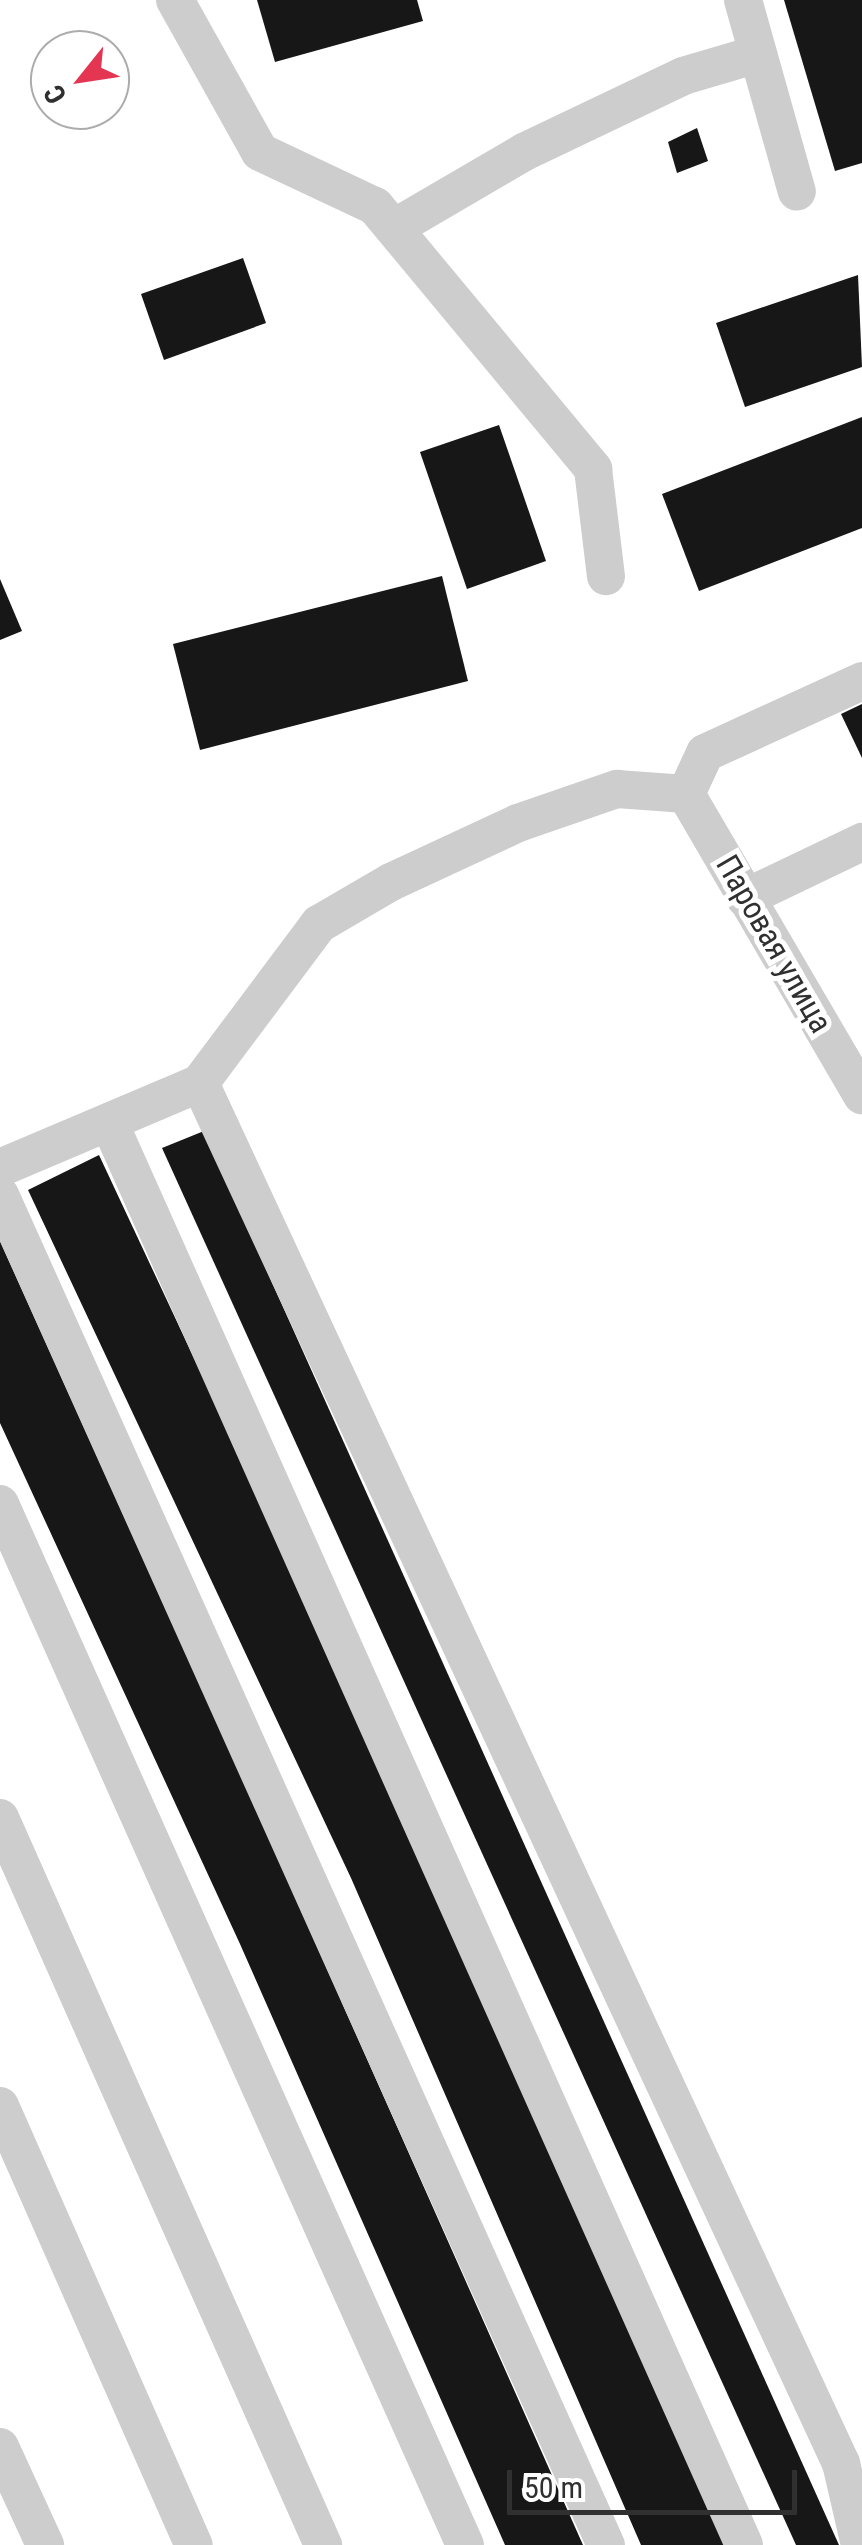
<!DOCTYPE html>
<html>
<head>
<meta charset="utf-8">
<style>
  body { margin:0 }
  #map { position:relative; width:862px; height:2545px; overflow:hidden; background:#fff; font-family:"Roboto Condensed",sans-serif }
  div>[style] { position:absolute }
  [style*='--x'] { left:calc(var(--x)*1px); top:calc(var(--y)*1px); width:calc(var(--w)*1px); rotate:calc(var(--a)*1deg) }
  .building>* { inset:0; background:#171717 }
  .minor>* { height:38px; margin:-19px; padding:0 19px; transform-origin:19px; border-radius:19px; background:#cdcdcd }
  span { translate:-50% -50%; white-space:nowrap; text-align:center; line-height:1.15; -webkit-text-stroke:10px #fff; paint-order:stroke }
  .street-label { font-size:32px; color:#303030 }
  .north { position:absolute; left:30px; top:30px; width:100px; height:100px; box-sizing:border-box; background:#fff; border:2px solid #acacac; border-radius:50%; rotate:240deg; font-size:28px; font-weight:700; line-height:40px; text-align:center; color:#303030 }
  .north::after { content:''; display:block; margin:auto; width:35px; height:45px; background:#e43653; clip-path:polygon(50% 0,100% 100%,50% 72%,0 100%) }
  .scale { position:absolute; left:507px; top:2470px; width:290px; height:45px; box-sizing:border-box; border:5px solid #303030; border-top:0; padding-left:12px; font-size:30px; line-height:35px; white-space:nowrap; color:#303030; -webkit-text-stroke:8px #fff; paint-order:stroke }
</style>
</head>
<body>
<div id="map">
  <div class="building">
    <div style="clip-path:polygon(257px 0,417px 0,423px 21px,275px 62px)"></div>
    <div style="clip-path:polygon(784px 0,862px 0,862px 163px,835px 171px)"></div>
    <div style="clip-path:polygon(697px 128px,708px 161px,677px 173px,668px 142px)"></div>
    <div style="clip-path:polygon(243px 258px,266px 323px,164px 360px,141px 294px)"></div>
    <div style="clip-path:polygon(858px 275px,862px 367px,745px 407px,716px 323px)"></div>
    <div style="clip-path:polygon(862px 417px,862px 528px,699px 591px,662px 494px)"></div>
    <div style="clip-path:polygon(499px 425px,546px 561px,467px 589px,420px 452px)"></div>
    <div style="clip-path:polygon(442px 576px,468px 681px,200px 750px,173px 644px)"></div>
    <div style="clip-path:polygon(0 579px,22px 631px,0 640px)"></div>
    <div style="clip-path:polygon(862px 704px,862px 758px,841px 714px)"></div>
    <div style="clip-path:polygon(204px 1131px,839px 2545px,796px 2545px,162px 1148px)"></div>
    <div style="clip-path:polygon(99px 1155px,324px 1636px,724px 2545px,641px 2545px,351px 1878px,28px 1190px)"></div>
    <div style="clip-path:polygon(0 1241px,263px 1825px,583px 2545px,505px 2545px,240px 1944px,0 1423px)"></div>
  </div>
  <div class="minor">
    <div style="--x:175;--y:0;--w:174;--a:60.8"></div>
    <div style="--x:260;--y:152;--w:127;--a:25.2"></div>
    <div style="--x:375;--y:206;--w:342;--a:50.3"></div>
    <div style="--x:593;--y:469;--w:108;--a:83.1"></div>
    <div style="--x:743;--y:0;--w:199;--a:74.3"></div>
    <div style="--x:394;--y:228;--w:151;--a:-30.3"></div>
    <div style="--x:524;--y:152;--w:176;--a:-25.5"></div>
    <div style="--x:683;--y:76;--w:78;--a:-16.3"></div>
    <div style="--x:686;--y:794;--w:349;--a:59.7"></div>
    <div style="--x:686;--y:794;--w:45;--a:-65.1"></div>
    <div style="--x:705;--y:753;--w:173;--a:-24.6"></div>
    <div style="--x:745;--y:898;--w:130;--a:-25.6"></div>
    <div style="--x:200;--y:1083;--w:1522;--a:65.09"></div>
    <div style="--x:841;--y:2463;--w:84;--a:77"></div>
    <div style="--x:109;--y:1122;--w:1558;--a:65.95"></div>
    <div style="--x:0;--y:1168;--w:217;--a:-23"></div>
    <div style="--x:200;--y:1083;--w:199;--a:-53.2"></div>
    <div style="--x:319;--y:924;--w:83;--a:-30.3"></div>
    <div style="--x:391;--y:882;--w:140;--a:-24.9"></div>
    <div style="--x:518;--y:823;--w:105;--a:-19"></div>
    <div style="--x:617;--y:789;--w:69;--a:4.1"></div>
    <div style="--x:0;--y:1195;--w:1480;--a:65.83"></div>
    <div style="--x:0;--y:1504;--w:1140;--a:65.93"></div>
    <div style="--x:0;--y:1818;--w:796;--a:66.04"></div>
    <div style="--x:0;--y:2106;--w:480;--a:66.2"></div>
    <div style="--x:0;--y:2447;--w:108;--a:65.3"></div>
  </div>
  <div class="street-label">
    <span style="left:774px;top:944px;rotate:60deg">Паровая улица</span>
  </div>
  <div class="north">С</div>
  <div class="scale">50 m</div>
</div>
</body>
</html>
